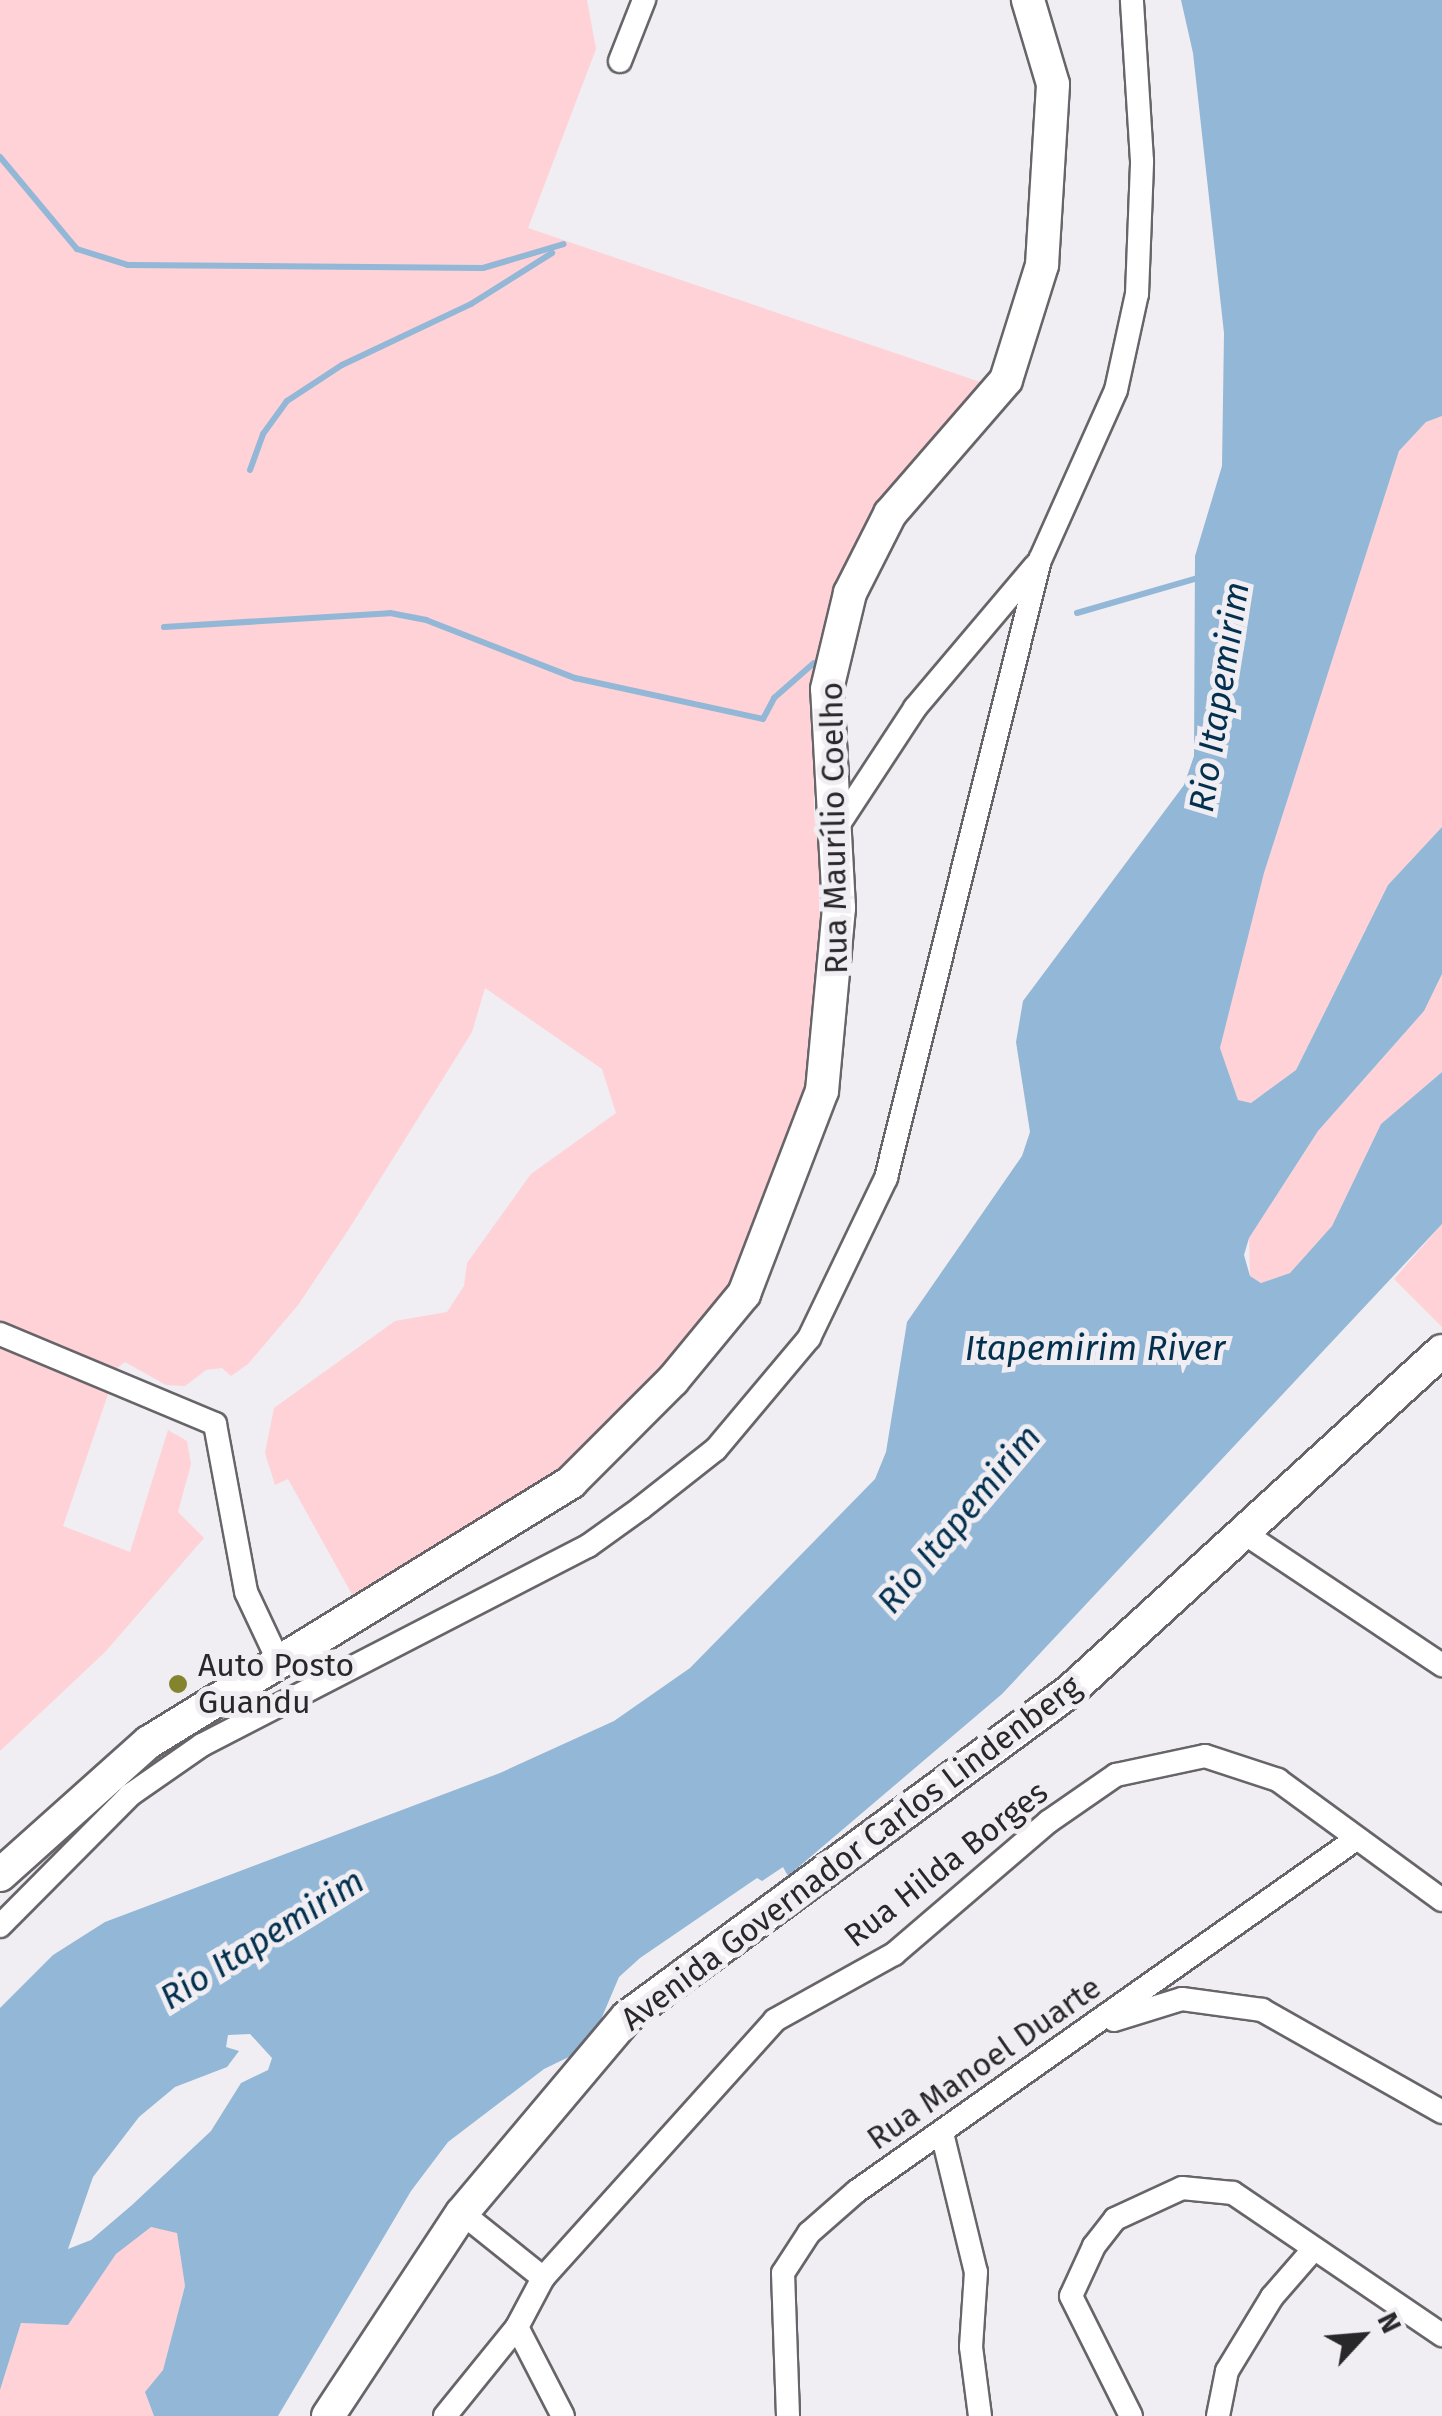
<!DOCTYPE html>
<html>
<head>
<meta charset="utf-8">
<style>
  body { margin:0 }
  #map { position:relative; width:1442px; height:2416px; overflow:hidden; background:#f0eef2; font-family:"Fira Sans",sans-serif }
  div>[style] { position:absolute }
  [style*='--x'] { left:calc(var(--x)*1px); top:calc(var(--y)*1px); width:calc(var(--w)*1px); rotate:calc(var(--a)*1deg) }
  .green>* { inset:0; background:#fed2d6 }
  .water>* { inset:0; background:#93b7d6 }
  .stream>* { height:6px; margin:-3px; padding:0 3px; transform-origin:3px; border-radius:3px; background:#93b7d6 }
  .roads { filter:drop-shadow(2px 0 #676569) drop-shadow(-2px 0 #676569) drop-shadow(0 2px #676569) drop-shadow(0 -2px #676569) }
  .street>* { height:22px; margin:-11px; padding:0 11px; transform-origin:11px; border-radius:11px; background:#fff }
  .secondary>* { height:32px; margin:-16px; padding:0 16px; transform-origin:16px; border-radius:16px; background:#fff }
  .dots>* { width:28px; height:28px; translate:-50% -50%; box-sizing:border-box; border:5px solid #f0eef2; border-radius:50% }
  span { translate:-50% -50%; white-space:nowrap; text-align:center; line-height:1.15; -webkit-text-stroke:10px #f0eef2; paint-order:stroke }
  .street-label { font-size:32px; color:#282729 }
  .poi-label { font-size:32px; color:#282729 }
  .left { translate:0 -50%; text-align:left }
  .water-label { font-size:35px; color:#03304e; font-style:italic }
  .north { position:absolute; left:1312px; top:2286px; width:100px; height:100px; -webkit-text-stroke:8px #f0eef2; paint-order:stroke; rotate:64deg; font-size:28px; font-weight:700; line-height:40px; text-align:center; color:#282729 }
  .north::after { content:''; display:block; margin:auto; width:35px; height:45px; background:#282729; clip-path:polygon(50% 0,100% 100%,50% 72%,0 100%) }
</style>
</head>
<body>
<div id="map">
  <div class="green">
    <div style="clip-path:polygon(0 0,587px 0,596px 49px,528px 228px,989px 385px,859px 539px,825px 636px,813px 696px,814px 812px,828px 912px,811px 1077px,726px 1299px,612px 1424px,536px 1491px,354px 1598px,288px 1479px,275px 1485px,265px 1453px,274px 1408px,395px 1321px,447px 1312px,464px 1286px,467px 1263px,531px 1174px,616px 1113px,602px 1069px,485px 988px,472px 1032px,347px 1232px,298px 1305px,248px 1364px,231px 1376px,222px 1368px,206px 1370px,185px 1386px,166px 1385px,125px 1362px,117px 1368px,63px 1526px,130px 1552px,168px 1430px,187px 1441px,191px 1464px,178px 1512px,204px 1538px,105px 1652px,0 1751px)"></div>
    <div style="clip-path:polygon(1442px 416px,1442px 827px,1388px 885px,1296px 1070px,1251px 1103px,1238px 1100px,1220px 1048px,1264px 873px,1399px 451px,1426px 422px)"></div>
    <div style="clip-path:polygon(1442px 974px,1442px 1072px,1381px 1124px,1332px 1226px,1290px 1273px,1262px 1283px,1250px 1276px,1249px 1238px,1318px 1131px,1424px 1011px)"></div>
    <div style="clip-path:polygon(1442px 1224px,1442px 1327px,1394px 1279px)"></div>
    <div style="clip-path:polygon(150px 2227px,177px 2232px,185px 2286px,163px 2370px,145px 2392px,154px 2416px,0 2416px,0 2390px,21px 2323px,68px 2325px,116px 2254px)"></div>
  </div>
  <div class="water">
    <div style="clip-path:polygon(evenodd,1181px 0,1442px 0,1442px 416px,1426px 422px,1399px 451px,1264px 873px,1220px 1048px,1238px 1100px,1251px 1103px,1296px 1070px,1388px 885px,1442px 827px,1442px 974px,1424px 1011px,1318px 1131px,1249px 1238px,1244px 1255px,1250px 1276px,1261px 1283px,1290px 1273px,1332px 1226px,1381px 1124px,1442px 1072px,1442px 1224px,1002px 1694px,788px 1876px,783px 1867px,762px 1881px,757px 1878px,640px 1958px,619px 1977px,594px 2036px,579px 2052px,544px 2069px,448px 2142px,411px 2191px,278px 2416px,154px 2416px,145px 2392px,163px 2370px,185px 2286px,177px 2233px,151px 2227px,116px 2254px,68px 2325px,21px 2323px,0 2390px,0 2008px,53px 1955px,105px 1922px,500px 1773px,614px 1721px,690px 1668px,875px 1479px,886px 1452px,907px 1322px,1022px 1156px,1030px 1132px,1016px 1042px,1023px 1001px,1184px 785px,1194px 756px,1195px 556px,1222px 466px,1224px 333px,1193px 53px,1181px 0,250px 2034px,272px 2058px,268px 2070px,241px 2083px,211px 2131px,132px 2205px,91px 2240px,68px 2249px,93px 2177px,139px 2117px,175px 2087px,227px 2067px,239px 2051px,226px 2047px,228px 2035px,250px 2034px)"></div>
  </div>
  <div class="stream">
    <div style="--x:0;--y:157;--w:120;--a:50.1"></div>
    <div style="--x:77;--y:249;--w:53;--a:17.4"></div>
    <div style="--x:128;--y:265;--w:355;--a:0.5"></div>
    <div style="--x:483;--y:268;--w:84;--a:-16.5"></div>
    <div style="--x:250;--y:470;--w:38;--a:-70"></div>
    <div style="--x:263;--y:434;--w:41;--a:-54"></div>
    <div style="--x:287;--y:401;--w:66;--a:-33.2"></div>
    <div style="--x:342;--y:365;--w:143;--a:-25.3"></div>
    <div style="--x:471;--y:304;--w:96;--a:-32.2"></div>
    <div style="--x:1077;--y:613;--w:129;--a:-16.2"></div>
    <div style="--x:164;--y:627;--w:226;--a:-3.5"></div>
    <div style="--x:390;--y:613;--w:37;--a:11"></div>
    <div style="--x:426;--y:620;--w:160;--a:21.3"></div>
    <div style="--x:575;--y:678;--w:192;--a:12.3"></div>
    <div style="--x:763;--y:719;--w:24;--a:-62"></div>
    <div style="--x:774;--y:698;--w:53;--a:-41.2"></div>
  </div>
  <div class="roads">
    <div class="street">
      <div style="--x:620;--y:61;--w:66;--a:-68.5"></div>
      <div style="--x:835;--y:830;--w:146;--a:-56.7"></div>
      <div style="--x:915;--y:708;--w:186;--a:-49.8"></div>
      <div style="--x:0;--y:1334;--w:233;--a:22.7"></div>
      <div style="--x:215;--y:1424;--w:171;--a:79.5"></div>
      <div style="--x:246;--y:1592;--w:73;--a:64.8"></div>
      <div style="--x:1241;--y:1531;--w:242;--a:33.7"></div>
      <div style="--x:0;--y:1926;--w:185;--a:-45.2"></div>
      <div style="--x:130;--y:1795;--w:88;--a:-34.8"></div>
      <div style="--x:202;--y:1745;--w:434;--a:-27.3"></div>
      <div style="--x:588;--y:1546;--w:65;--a:-35.6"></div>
      <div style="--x:641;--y:1508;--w:95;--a:-38.2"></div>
      <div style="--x:716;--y:1449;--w:145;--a:-50"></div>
      <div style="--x:809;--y:1338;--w:178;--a:-64.3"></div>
      <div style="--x:886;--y:1178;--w:637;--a:-76.01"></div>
      <div style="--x:1040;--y:560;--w:186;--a:-65.9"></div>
      <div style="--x:1116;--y:390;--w:98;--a:-77.7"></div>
      <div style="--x:1137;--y:294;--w:133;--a:-87.8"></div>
      <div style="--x:1142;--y:161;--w:161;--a:-93.6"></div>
      <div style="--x:1114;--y:2020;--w:71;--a:-17.2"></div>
      <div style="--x:1182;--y:1999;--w:81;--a:7.8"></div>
      <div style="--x:1262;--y:2010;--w:207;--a:29.5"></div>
      <div style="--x:942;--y:2133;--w:143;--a:76.3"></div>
      <div style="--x:976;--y:2272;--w:75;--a:93.8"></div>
      <div style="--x:971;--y:2347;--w:70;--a:82.6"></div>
      <div style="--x:462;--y:2213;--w:104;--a:38.7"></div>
      <div style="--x:517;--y:2327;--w:100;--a:62.7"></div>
      <div style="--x:445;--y:2416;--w:114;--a:-51"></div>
      <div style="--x:517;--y:2327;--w:55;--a:-62"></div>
      <div style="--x:543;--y:2278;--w:347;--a:-48"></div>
      <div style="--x:775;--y:2020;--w:136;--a:-29"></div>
      <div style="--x:894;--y:1954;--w:203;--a:-40.6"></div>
      <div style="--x:1048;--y:1822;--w:83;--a:-34.7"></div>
      <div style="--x:1116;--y:1775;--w:91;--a:-12.1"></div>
      <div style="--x:1205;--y:1756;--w:77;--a:18.2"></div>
      <div style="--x:1278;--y:1780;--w:203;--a:36.2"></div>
      <div style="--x:788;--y:2416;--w:143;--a:-92"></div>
      <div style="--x:783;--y:2273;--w:48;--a:-57"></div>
      <div style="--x:809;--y:2233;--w:64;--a:-41.2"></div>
      <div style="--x:857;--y:2191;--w:611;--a:-35.2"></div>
      <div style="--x:1131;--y:2416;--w:134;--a:-116.6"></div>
      <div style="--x:1071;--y:2296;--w:55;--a:-65.3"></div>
      <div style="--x:1094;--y:2246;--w:34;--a:-52"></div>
      <div style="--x:1115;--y:2219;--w:74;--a:-24.8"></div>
      <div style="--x:1182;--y:2188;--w:51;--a:5.6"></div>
      <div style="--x:1233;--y:2193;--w:253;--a:34.2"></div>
      <div style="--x:1218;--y:2416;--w:46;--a:-78.7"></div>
      <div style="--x:1227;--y:2371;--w:87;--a:-58.7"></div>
      <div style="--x:1272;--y:2297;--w:61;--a:-49"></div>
    </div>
    <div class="secondary">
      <div style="--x:0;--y:1875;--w:200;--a:-41.8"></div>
      <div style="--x:149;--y:1742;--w:496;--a:-31.6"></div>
      <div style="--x:571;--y:1482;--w:144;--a:-45"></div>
      <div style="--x:673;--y:1380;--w:112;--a:-50.5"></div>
      <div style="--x:744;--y:1294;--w:217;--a:-69"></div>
      <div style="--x:822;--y:1091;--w:184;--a:-84.7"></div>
      <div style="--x:839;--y:908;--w:219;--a:-93.1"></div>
      <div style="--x:827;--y:689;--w:99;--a:-76.5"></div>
      <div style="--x:850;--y:593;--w:89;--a:-63.1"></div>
      <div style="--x:890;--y:514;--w:177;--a:-49.1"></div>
      <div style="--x:1006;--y:380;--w:121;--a:-72.6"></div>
      <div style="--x:1042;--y:265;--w:181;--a:-86.5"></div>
      <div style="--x:1053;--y:84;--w:88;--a:-106.6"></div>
      <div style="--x:328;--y:2416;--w:243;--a:-56.6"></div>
      <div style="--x:462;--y:2213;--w:256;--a:-49.9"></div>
      <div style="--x:627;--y:2017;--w:550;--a:-36.35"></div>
      <div style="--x:1070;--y:1691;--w:504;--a:-42.43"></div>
    </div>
  </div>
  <div class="dots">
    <div style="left:178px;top:1684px;background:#85842e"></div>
  </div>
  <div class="street-label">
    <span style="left:834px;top:828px;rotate:-91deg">Rua Maurílio Coelho</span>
    <span style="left:851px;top:1853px;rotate:-37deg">Avenida Governador Carlos Lindenberg</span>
    <span style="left:946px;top:1864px;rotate:-38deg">Rua Hilda Borges</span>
    <span style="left:984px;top:2063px;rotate:-35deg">Rua Manoel Duarte</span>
  </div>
  <div class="poi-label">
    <span class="left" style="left:198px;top:1684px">Auto Posto<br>Guandu</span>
  </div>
  <div class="water-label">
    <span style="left:1219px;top:697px;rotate:-81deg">Rio Itapemirim</span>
    <span style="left:1095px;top:1348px">Itapemirim River</span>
    <span style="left:959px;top:1519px;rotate:-50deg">Rio Itapemirim</span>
    <span style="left:262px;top:1939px;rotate:-32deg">Rio Itapemirim</span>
  </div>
  <div class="north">N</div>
</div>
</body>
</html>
